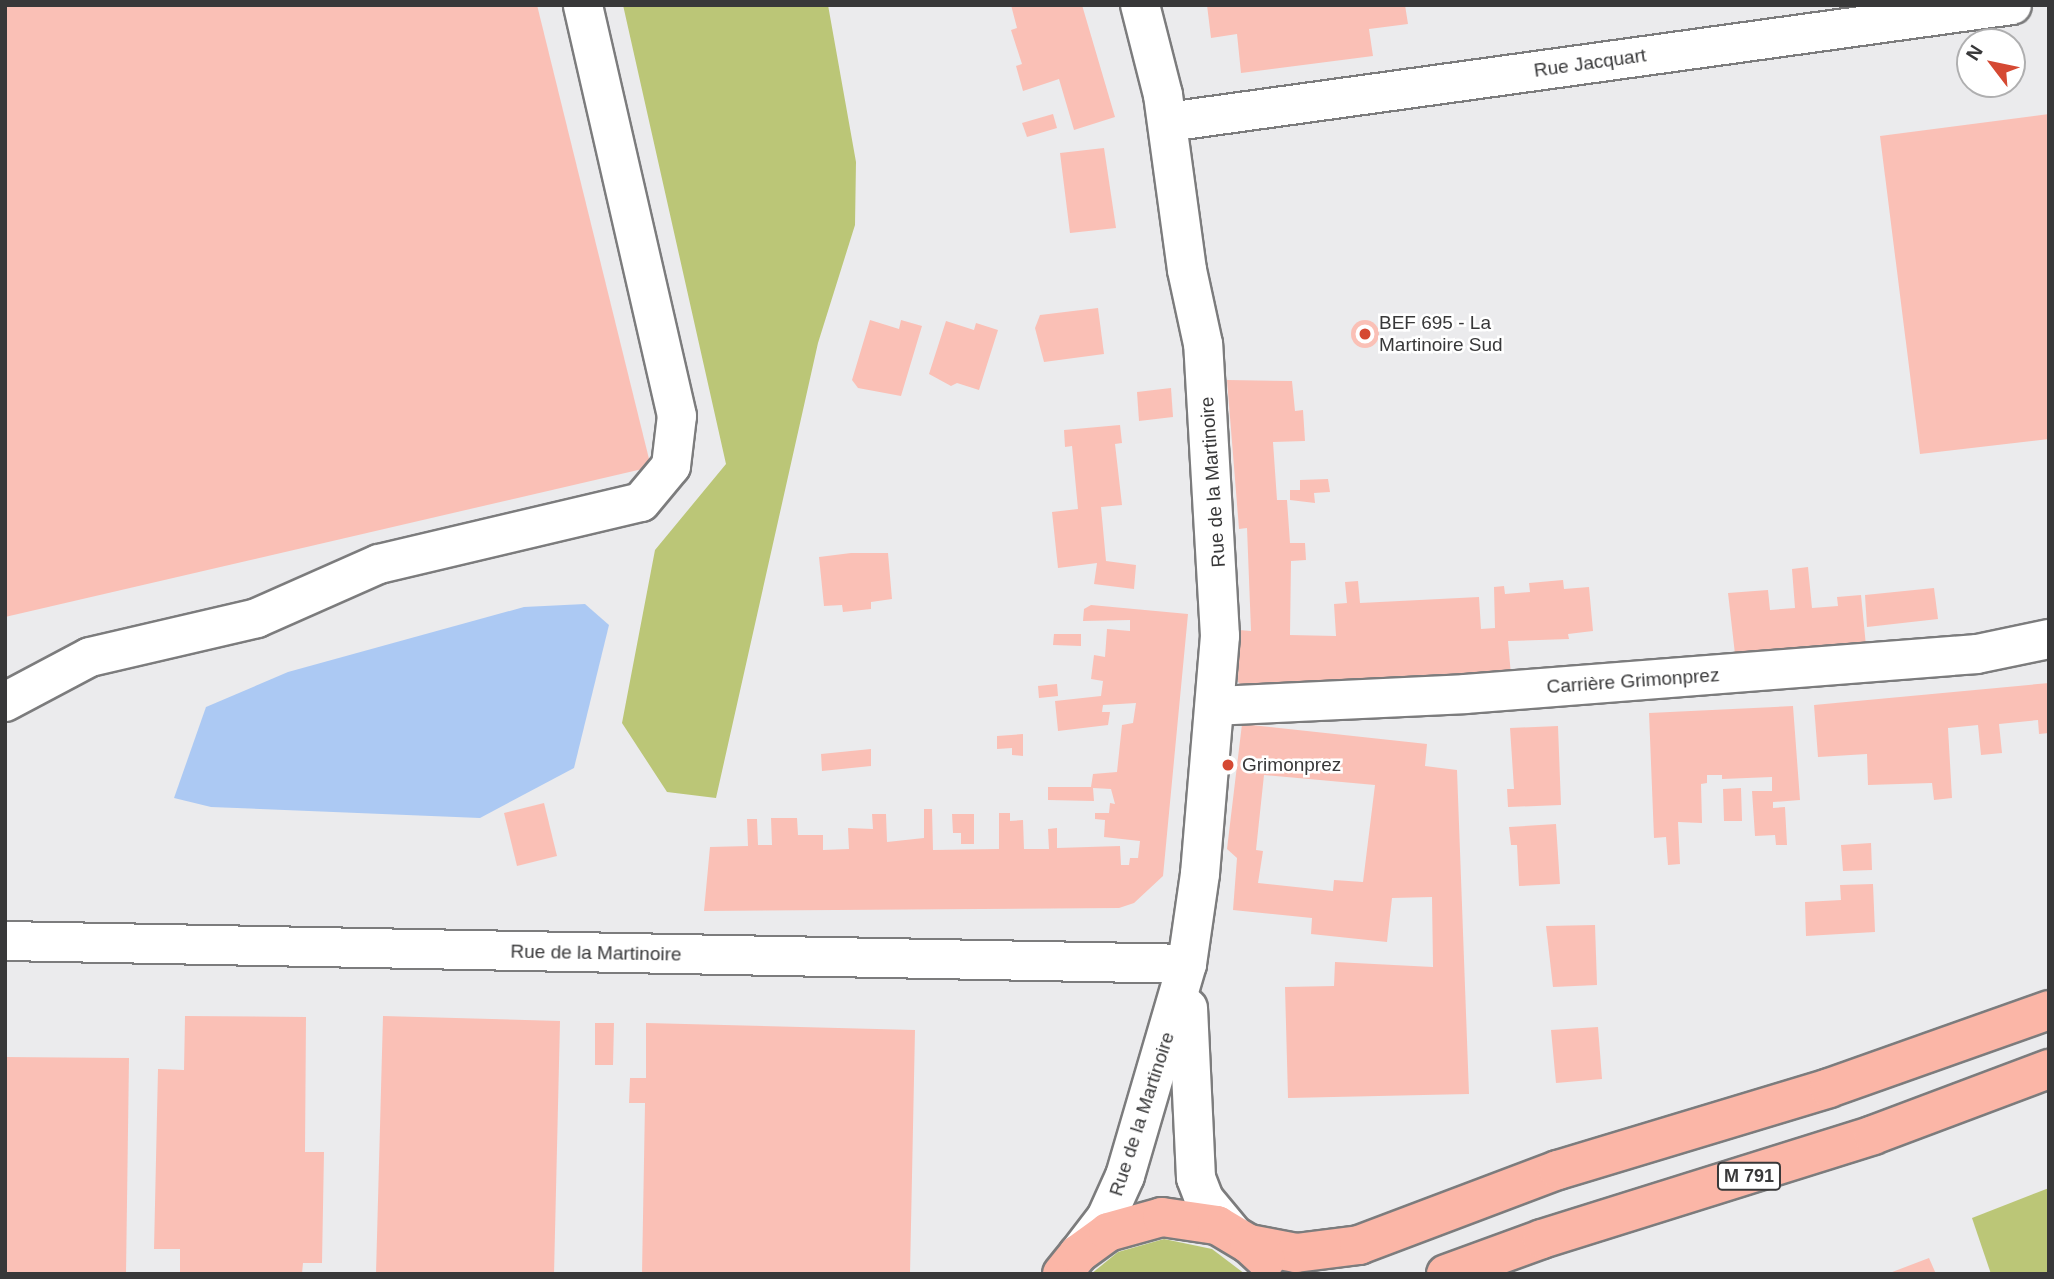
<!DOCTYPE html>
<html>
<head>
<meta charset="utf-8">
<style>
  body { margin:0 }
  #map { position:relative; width:2054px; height:1279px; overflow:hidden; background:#ebebed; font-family:Arial,sans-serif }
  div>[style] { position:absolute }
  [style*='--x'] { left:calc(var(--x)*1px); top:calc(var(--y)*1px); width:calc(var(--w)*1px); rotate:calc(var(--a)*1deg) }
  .green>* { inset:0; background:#bbc677 }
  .water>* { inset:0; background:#acc9f3 }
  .building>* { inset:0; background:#fac0b6 }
  .round { border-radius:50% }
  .roads { filter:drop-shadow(2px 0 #7c7c7d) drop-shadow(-2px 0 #7c7c7d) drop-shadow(0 2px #7c7c7d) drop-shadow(0 -2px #7c7c7d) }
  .minor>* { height:38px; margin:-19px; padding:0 19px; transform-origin:19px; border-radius:19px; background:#fff }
  .major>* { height:38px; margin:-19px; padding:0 19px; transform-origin:19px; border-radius:19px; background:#fbb6a7 }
  .dots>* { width:19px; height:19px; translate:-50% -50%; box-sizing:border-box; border:4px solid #fff; border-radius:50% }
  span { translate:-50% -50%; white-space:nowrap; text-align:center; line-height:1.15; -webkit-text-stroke:5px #fff; paint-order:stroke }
  .shield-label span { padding:2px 5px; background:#fff; border:2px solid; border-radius:5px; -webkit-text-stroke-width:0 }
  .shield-label { font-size:18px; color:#383839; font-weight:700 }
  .street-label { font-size:19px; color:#383839 }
  .poi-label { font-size:19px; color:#383839 }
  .left { translate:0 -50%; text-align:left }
  .frame { position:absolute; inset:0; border:7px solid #383839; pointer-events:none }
  .north { position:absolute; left:1956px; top:28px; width:70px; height:70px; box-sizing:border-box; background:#fff; border:2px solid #afafb0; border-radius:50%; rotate:302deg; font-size:19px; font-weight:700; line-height:28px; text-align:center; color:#383839 }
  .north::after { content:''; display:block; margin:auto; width:24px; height:32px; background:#d54933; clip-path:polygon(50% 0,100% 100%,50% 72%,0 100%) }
</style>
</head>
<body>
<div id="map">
  <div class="green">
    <div style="clip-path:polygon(623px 5px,828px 5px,856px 162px,855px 225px,818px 343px,716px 798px,667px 792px,622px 723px,655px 550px,726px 464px)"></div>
    <div style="clip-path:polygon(2049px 1188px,2049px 1274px,1991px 1274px,1972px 1218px)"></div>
    <div style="clip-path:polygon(1164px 1239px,1212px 1249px,1245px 1274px,1091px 1274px,1118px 1252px)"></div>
  </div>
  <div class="water">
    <div style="clip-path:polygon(585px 604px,609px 625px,574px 768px,480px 818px,211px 807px,174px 798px,206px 707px,288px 672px,524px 607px)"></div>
  </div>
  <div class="building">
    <div style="clip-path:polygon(5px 5px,537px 5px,651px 467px,5px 617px)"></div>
    <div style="clip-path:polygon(1011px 5px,1082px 5px,1115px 117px,1074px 130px,1059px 79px,1023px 91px,1016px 66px,1022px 64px,1011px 30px,1017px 28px)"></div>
    <div style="clip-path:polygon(1207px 5px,1405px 5px,1408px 24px,1369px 29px,1373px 56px,1241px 73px,1237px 34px,1211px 38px)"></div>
    <div style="clip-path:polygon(1053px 114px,1057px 128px,1027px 137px,1022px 123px)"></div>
    <div style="clip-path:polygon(2049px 114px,2049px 439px,1920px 454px,1880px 136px)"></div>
    <div style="clip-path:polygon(1104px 148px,1116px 228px,1070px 233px,1060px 153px)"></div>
    <div style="clip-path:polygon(1098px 308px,1104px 354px,1044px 362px,1035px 328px,1040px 315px)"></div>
    <div class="round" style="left:1351px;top:320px;width:28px;height:28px"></div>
    <div style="clip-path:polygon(870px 320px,899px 329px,901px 320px,922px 326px,901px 396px,858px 388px,852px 380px)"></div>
    <div style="clip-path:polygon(946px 321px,974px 330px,976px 323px,998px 330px,979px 390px,957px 383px,951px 386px,929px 374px)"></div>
    <div style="clip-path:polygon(1227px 380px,1292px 381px,1295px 411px,1303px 410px,1305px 441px,1273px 442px,1277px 500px,1287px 500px,1290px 543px,1305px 543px,1306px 560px,1291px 561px,1290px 635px,1336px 636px,1334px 604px,1347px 603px,1345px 582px,1358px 581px,1360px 603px,1479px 597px,1481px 629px,1495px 628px,1494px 587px,1504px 586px,1505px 594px,1530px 592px,1529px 583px,1563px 580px,1564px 589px,1589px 587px,1593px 631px,1568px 634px,1569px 639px,1508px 641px,1511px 675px,1247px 691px,1238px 682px,1239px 630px,1251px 631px,1247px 528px,1239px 529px)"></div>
    <div style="clip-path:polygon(1171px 388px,1173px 417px,1139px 421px,1137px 392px)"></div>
    <div style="clip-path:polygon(1120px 425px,1122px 443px,1115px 444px,1122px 505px,1101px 507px,1106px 561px,1136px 565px,1134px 589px,1094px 584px,1097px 563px,1058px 568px,1052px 512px,1078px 509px,1072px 446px,1065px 447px,1064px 430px)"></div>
    <div style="clip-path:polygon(1328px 479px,1330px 492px,1314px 493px,1315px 503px,1290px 500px,1290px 490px,1300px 490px,1300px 480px)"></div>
    <div style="clip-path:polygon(851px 553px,888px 553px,892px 599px,871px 602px,871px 609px,843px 612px,842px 605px,824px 606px,819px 557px)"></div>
    <div style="clip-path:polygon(1808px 567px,1812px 608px,1838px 606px,1837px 597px,1861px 595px,1866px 646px,1736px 663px,1728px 593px,1768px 590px,1770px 610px,1795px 608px,1792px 569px)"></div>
    <div style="clip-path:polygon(1934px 588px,1938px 619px,1867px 627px,1865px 595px)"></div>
    <div style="clip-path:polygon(1091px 605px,1188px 614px,1163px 876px,1134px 903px,1119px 908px,704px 911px,710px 847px,748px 846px,747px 819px,757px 819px,758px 845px,772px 845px,771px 818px,797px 818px,798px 835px,823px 835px,823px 850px,849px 849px,848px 828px,873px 829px,872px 814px,886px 814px,887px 842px,924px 838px,924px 809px,932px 809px,933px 850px,999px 849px,999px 813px,1010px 813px,1010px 821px,1023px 820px,1024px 849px,1049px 849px,1048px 829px,1057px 828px,1057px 848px,1120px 846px,1121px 865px,1129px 865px,1130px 858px,1138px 858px,1140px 841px,1104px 837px,1105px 820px,1095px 819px,1095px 813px,1109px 813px,1110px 803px,1115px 804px,1111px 789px,1093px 788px,1094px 801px,1048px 800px,1048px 787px,1091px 787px,1093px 774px,1117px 772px,1122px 725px,1133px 723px,1136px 703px,1103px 705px,1102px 712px,1110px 712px,1108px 725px,1058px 731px,1055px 701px,1101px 696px,1103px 681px,1091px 679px,1094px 655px,1105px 657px,1107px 629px,1130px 631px,1130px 620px,1083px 621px,1084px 609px)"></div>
    <div style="clip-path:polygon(1054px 634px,1081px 634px,1081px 646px,1053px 645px)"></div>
    <div style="clip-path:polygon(2049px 683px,2049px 733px,2039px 734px,2038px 720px,1999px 724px,2002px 753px,1981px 755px,1978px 725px,1948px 728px,1952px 798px,1934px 800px,1932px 783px,1868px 785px,1867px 754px,1818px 757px,1814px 705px)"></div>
    <div style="clip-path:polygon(1057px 684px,1058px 696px,1039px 698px,1038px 686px)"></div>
    <div style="clip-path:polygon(1793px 706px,1800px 800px,1773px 802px,1773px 808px,1785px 807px,1787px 845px,1776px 845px,1775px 835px,1755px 836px,1752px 791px,1772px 791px,1772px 777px,1722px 779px,1722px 775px,1707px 775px,1707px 783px,1701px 784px,1702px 823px,1678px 822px,1680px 864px,1668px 865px,1666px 837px,1654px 838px,1649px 713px)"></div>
    <div style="clip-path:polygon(evenodd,1242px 724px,1427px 744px,1425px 766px,1457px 770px,1469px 1094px,1288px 1098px,1285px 987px,1334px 986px,1335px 962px,1433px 967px,1432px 897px,1392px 898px,1387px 942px,1311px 934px,1312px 918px,1233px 910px,1237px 858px,1227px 849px,1242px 724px,1264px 775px,1375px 785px,1363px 882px,1334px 880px,1333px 891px,1258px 883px,1263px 851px,1256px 850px,1264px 775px)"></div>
    <div style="clip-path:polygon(1558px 726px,1561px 805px,1508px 807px,1507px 789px,1514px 789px,1510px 728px)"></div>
    <div style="clip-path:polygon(1023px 734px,1023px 756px,1012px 755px,1012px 748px,997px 749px,997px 736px)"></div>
    <div style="clip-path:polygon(871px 749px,871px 766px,822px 771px,821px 754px)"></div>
    <div style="clip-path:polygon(1741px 788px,1742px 821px,1724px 821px,1723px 789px)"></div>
    <div style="clip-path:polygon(544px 803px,557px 856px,517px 866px,504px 813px)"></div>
    <div style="clip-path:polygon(952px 814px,974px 814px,974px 844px,961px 844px,961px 833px,953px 833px)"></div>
    <div style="clip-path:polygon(1556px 824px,1560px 884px,1519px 886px,1517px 845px,1511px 845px,1509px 827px)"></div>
    <div style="clip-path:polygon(1871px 843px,1872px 870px,1843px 871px,1841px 845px)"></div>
    <div style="clip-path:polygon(1873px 884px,1875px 932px,1806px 936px,1805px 902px,1841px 900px,1840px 885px)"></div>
    <div style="clip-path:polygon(1595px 925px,1597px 985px,1553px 987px,1546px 926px)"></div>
    <div style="clip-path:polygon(185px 1016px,306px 1017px,305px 1152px,324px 1152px,322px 1263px,303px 1263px,302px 1274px,180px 1274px,180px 1249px,154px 1249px,158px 1069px,184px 1070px)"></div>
    <div style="clip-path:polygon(383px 1016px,560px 1021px,554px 1274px,376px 1274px)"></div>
    <div style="clip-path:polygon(595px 1023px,614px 1023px,613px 1065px,595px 1065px)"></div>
    <div style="clip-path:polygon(646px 1023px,915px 1030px,910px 1274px,642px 1274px,645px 1103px,629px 1103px,630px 1078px,646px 1078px)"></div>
    <div style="clip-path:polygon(1598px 1027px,1602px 1079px,1556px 1083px,1551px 1030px)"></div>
    <div style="clip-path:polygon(5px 1057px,129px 1058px,126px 1274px,5px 1274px)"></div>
    <div style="clip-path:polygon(1929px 1258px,1936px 1274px,1887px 1274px)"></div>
  </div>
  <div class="roads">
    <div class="minor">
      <div style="--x:1168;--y:122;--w:852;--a:-7.89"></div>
      <div style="--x:5;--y:702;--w:96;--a:-27.9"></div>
      <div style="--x:90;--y:657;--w:171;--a:-13.1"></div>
      <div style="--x:257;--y:618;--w:133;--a:-23.9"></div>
      <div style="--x:379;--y:564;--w:269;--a:-13.3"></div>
      <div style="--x:641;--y:502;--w:47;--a:-50.2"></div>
      <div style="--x:671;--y:466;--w:50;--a:-83.2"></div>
      <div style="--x:677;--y:416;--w:422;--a:-102.9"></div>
      <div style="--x:1215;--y:706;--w:250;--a:-2.7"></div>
      <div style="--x:1465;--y:694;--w:514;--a:-4.47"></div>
      <div style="--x:1977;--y:654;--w:74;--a:-11.8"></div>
      <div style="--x:5;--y:941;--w:1182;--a:1.11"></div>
      <div style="--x:1188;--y:1008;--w:170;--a:87.3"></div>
      <div style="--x:1196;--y:1178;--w:22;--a:69"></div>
      <div style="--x:1204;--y:1199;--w:45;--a:50.4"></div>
      <div style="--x:1079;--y:1253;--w:44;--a:-52.4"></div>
      <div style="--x:1106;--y:1218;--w:46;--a:-65.7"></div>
      <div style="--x:1125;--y:1176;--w:221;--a:-73.7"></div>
      <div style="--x:1187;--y:964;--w:91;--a:-81.8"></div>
      <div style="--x:1200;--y:874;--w:239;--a:-85.2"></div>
      <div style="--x:1220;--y:636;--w:292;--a:-93.3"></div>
      <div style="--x:1203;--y:344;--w:76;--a:-102.2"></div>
      <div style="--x:1187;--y:270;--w:177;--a:-97.8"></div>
      <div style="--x:1163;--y:95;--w:93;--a:-104.3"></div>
    </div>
    <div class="major">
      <div style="--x:1249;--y:1244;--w:48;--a:10.8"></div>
      <div style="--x:1296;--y:1253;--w:64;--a:-7.2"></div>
      <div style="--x:1359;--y:1245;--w:213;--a:-20.7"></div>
      <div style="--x:1558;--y:1170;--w:283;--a:-16.8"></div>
      <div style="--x:1829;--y:1088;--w:233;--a:-19.5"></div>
      <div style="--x:1062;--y:1274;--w:26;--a:-51"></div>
      <div style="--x:1078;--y:1254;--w:37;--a:-36"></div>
      <div style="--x:1108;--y:1232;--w:56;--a:-15.5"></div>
      <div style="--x:1162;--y:1217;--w:56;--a:8.3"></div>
      <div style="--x:1217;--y:1225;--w:37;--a:31"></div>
      <div style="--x:1249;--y:1244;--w:23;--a:43"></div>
      <div style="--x:1446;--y:1274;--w:102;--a:-20"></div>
      <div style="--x:1542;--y:1239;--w:347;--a:-17.4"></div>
      <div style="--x:1873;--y:1135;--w:188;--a:-20.6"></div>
    </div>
  </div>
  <div class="dots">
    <div style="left:1365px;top:334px;background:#d54933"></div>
    <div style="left:1228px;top:765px;background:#d54933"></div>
  </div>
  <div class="shield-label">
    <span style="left:1749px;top:1176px">M 791</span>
  </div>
  <div class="street-label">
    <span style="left:1590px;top:63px;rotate:-8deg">Rue Jacquart</span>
    <span style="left:1213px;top:482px;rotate:-94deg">Rue de la Martinoire</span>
    <span style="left:1633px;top:681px;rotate:-4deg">Carrière Grimonprez</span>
    <span style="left:596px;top:953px;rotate:1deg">Rue de la Martinoire</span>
    <span style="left:1142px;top:1114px;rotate:-72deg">Rue de la Martinoire</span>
  </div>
  <div class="poi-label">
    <span class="left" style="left:1379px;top:334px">BEF 695 - La<br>Martinoire Sud</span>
    <span class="left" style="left:1242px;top:765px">Grimonprez</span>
  </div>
  <div class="frame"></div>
  <div class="north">N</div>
</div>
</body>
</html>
